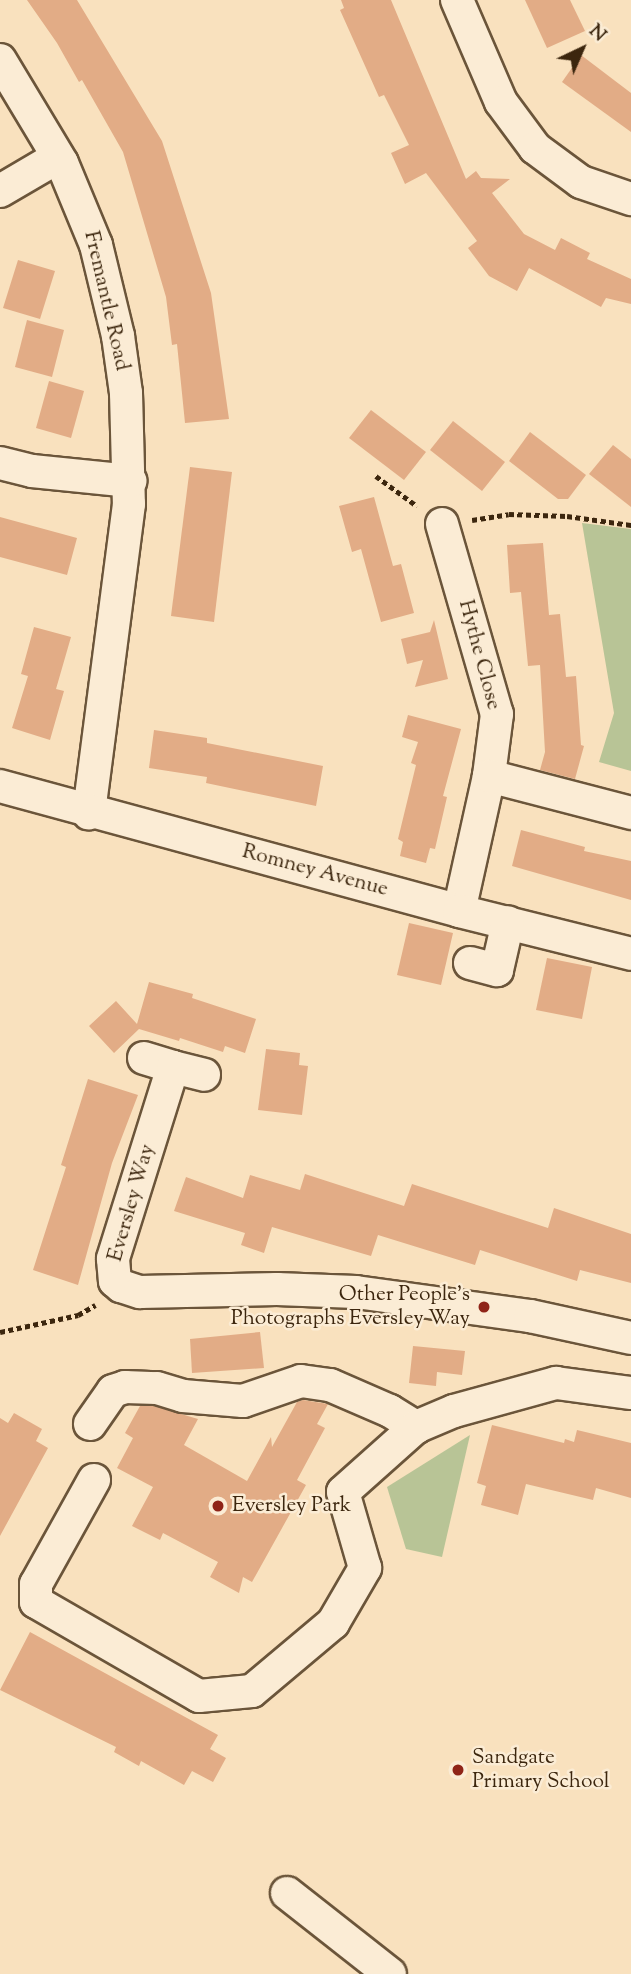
<!DOCTYPE html>
<html>
<head>
<meta charset="utf-8">
<style>
  body { margin:0 }
  #map { position:relative; width:631px; height:1974px; overflow:hidden; background:#f9e1be; font-family:"Sorts Mill Goudy",serif }
  div>[style] { position:absolute }
  [style*='--x'] { left:calc(var(--x)*1px); top:calc(var(--y)*1px); width:calc(var(--w)*1px); rotate:calc(var(--a)*1deg) }
  .green>* { inset:0; background:#b8c496 }
  .building>* { inset:0; background:#e2ac86 }
  .path>* { height:4.5px; margin-top:-2.25px; transform-origin:0; background:repeating-linear-gradient(90deg,#3c260e 0 5px,transparent 0 8.5px) }
  .roads { filter:drop-shadow(2px 0 #6b553a) drop-shadow(-2px 0 #6b553a) drop-shadow(0 2px #6b553a) drop-shadow(0 -2px #6b553a) }
  .minor>* { height:32px; margin:-16px; padding:0 16px; transform-origin:16px; border-radius:16px; background:#fbecd5 }
  .dots>* { width:19px; height:19px; translate:-50% -50%; box-sizing:border-box; border:4px solid #fbecd5; border-radius:50% }
  span { translate:-50% -50%; white-space:nowrap; text-align:center; line-height:1.15; -webkit-text-stroke:5px #fbecd5; paint-order:stroke }
  .street-label { font-size:21px; color:#3c260e }
  .poi-label { font-size:21px; color:#3c260e }
  .right { translate:-100% -50%; text-align:right }
  .left { translate:0 -50%; text-align:left }
  .north { position:absolute; left:547px; top:14px; width:70px; height:70px; -webkit-text-stroke:5px #fbecd5; paint-order:stroke; rotate:44deg; font-size:19px; font-weight:700; line-height:28px; text-align:center; color:#3c260e }
  .north::after { content:''; display:block; margin:auto; width:24px; height:32px; background:#3c260e; clip-path:polygon(50% 0,100% 100%,50% 72%,0 100%) }
</style>
</head>
<body>
<div id="map">
  <div class="green">
    <div style="clip-path:polygon(582px 523px,631px 529px,631px 771px,599px 762px,614px 713px)"></div>
    <div style="clip-path:polygon(470px 1435px,442px 1557px,406px 1549px,387px 1487px)"></div>
  </div>
  <div class="building">
    <div style="clip-path:polygon(27px 0,77px 0,162px 141px,211px 293px,229px 419px,185px 423px,177px 344px,172px 345px,166px 297px,123px 152px,82px 80px,79px 82px,57px 43px)"></div>
    <div style="clip-path:polygon(341px 0,391px 0,466px 179px,476px 171px,481px 178px,510px 179px,492px 193px,524px 234px,555px 250px,561px 238px,590px 253px,587px 259px,631px 279px,631px 304px,606px 298px,601px 307px,529px 268px,517px 291px,489px 276px,468px 248px,477px 241px,426px 173px,405px 184px,391px 153px,409px 145px,384px 95px,379px 97px,340px 10px,344px 8px)"></div>
    <div style="clip-path:polygon(525px 0,570px 0,585px 31px,547px 48px)"></div>
    <div style="clip-path:polygon(581px 55px,631px 93px,631px 132px,562px 82px)"></div>
    <div style="clip-path:polygon(18px 260px,55px 271px,40px 319px,3px 308px)"></div>
    <div style="clip-path:polygon(27px 320px,64px 330px,52px 377px,15px 367px)"></div>
    <div style="clip-path:polygon(49px 381px,84px 391px,71px 438px,36px 428px)"></div>
    <div style="clip-path:polygon(371px 410px,426px 452px,404px 480px,349px 438px)"></div>
    <div style="clip-path:polygon(453px 421px,505px 462px,482px 491px,430px 450px)"></div>
    <div style="clip-path:polygon(530px 432px,586px 475px,568px 499px,558px 499px,509px 461px)"></div>
    <div style="clip-path:polygon(613px 445px,631px 459px,631px 507px,589px 474px)"></div>
    <div style="clip-path:polygon(190px 467px,232px 472px,214px 622px,171px 616px)"></div>
    <div style="clip-path:polygon(374px 497px,393px 566px,401px 564px,414px 613px,381px 622px,361px 549px,352px 552px,339px 506px)"></div>
    <div style="clip-path:polygon(0 517px,77px 538px,67px 575px,0 557px)"></div>
    <div style="clip-path:polygon(543px 543px,549px 615px,560px 614px,566px 677px,576px 676px,581px 745px,584px 746px,575px 779px,540px 770px,545px 752px,540px 665px,528px 666px,521px 592px,510px 593px,507px 545px)"></div>
    <div style="clip-path:polygon(434px 620px,448px 679px,415px 687px,423px 660px,407px 664px,401px 639px,430px 632px)"></div>
    <div style="clip-path:polygon(34px 627px,71px 637px,56px 689px,64px 691px,50px 740px,12px 728px,28px 676px,21px 674px)"></div>
    <div style="clip-path:polygon(408px 715px,461px 729px,443px 796px,447px 797px,435px 849px,430px 848px,426px 863px,400px 856px,403px 842px,398px 839px,416px 765px,411px 763px,418px 742px,402px 737px)"></div>
    <div style="clip-path:polygon(154px 730px,207px 738px,207px 743px,323px 766px,316px 806px,206px 783px,207px 777px,149px 768px)"></div>
    <div style="clip-path:polygon(521px 830px,585px 847px,584px 851px,631px 861px,631px 900px,512px 866px)"></div>
    <div style="clip-path:polygon(409px 923px,453px 933px,441px 985px,397px 975px)"></div>
    <div style="clip-path:polygon(547px 958px,592px 967px,582px 1019px,536px 1010px)"></div>
    <div style="clip-path:polygon(149px 982px,193px 994px,192px 998px,256px 1019px,245px 1053px,225px 1046px,223px 1052px,180px 1038px,179px 1041px,139px 1029px,114px 1053px,89px 1026px,116px 1001px,137px 1024px)"></div>
    <div style="clip-path:polygon(266px 1049px,300px 1053px,299px 1065px,308px 1066px,302px 1115px,258px 1110px)"></div>
    <div style="clip-path:polygon(88px 1079px,138px 1095px,112px 1163px,78px 1285px,33px 1270px,66px 1167px,61px 1165px)"></div>
    <div style="clip-path:polygon(305px 1174px,404px 1206px,412px 1184px,548px 1228px,554px 1208px,631px 1234px,631px 1283px,580px 1270px,577px 1281px,480px 1250px,475px 1265px,378px 1235px,371px 1256px,272px 1227px,264px 1253px,241px 1245px,245px 1233px,174px 1211px,186px 1177px,243px 1198px,250px 1175px,300px 1190px)"></div>
    <div style="clip-path:polygon(260px 1332px,264px 1368px,192px 1373px,190px 1339px)"></div>
    <div style="clip-path:polygon(413px 1346px,465px 1351px,462px 1375px,437px 1372px,436px 1386px,409px 1383px)"></div>
    <div style="clip-path:polygon(303px 1400px,328px 1404px,317px 1424px,325px 1428px,297px 1480px,306px 1485px,252px 1582px,243px 1577px,239px 1593px,210px 1577px,218px 1562px,163px 1533px,160px 1540px,132px 1526px,153px 1487px,117px 1468px,133px 1438px,125px 1433px,140px 1406px,154px 1406px,198px 1419px,184px 1445px,247px 1481px,271px 1437px,272px 1447px,297px 1402px)"></div>
    <div style="clip-path:polygon(14px 1413px,42px 1429px,36px 1441px,48px 1448px,0 1536px,0 1418px,8px 1423px)"></div>
    <div style="clip-path:polygon(492px 1425px,564px 1443px,565px 1439px,574px 1442px,577px 1430px,631px 1443px,631px 1498px,596px 1488px,593px 1500px,526px 1484px,518px 1515px,481px 1505px,486px 1486px,477px 1483px)"></div>
    <div style="clip-path:polygon(30px 1632px,218px 1735px,210px 1749px,226px 1758px,213px 1782px,192px 1771px,184px 1785px,141px 1761px,139px 1766px,114px 1752px,116px 1747px,0 1690px)"></div>
  </div>
  <div class="path">
    <div style="--x:376;--y:476;--w:51;--a:36.2"></div>
    <div style="--x:472;--y:520;--w:37;--a:-9"></div>
    <div style="--x:509;--y:514;--w:58;--a:2"></div>
    <div style="--x:567;--y:516;--w:65;--a:8"></div>
    <div style="--x:0;--y:1332;--w:80;--a:-12.3"></div>
    <div style="--x:78;--y:1315;--w:20;--a:-30"></div>
  </div>
  <div class="roads">
    <div class="minor">
      <div style="--x:457;--y:0;--w:111;--a:66.7"></div>
      <div style="--x:501;--y:102;--w:57;--a:53.5"></div>
      <div style="--x:535;--y:148;--w:57;--a:36.5"></div>
      <div style="--x:581;--y:182;--w:53;--a:18.8"></div>
      <div style="--x:0;--y:60;--w:120;--a:59"></div>
      <div style="--x:62;--y:163;--w:89;--a:67.5"></div>
      <div style="--x:96;--y:245;--w:94;--a:76.4"></div>
      <div style="--x:118;--y:336;--w:58;--a:82"></div>
      <div style="--x:126;--y:393;--w:111;--a:88.5"></div>
      <div style="--x:129;--y:504;--w:312;--a:97.4"></div>
      <div style="--x:0;--y:191;--w:67;--a:-30.4"></div>
      <div style="--x:0;--y:463;--w:33;--a:14"></div>
      <div style="--x:32;--y:471;--w:99;--a:5.8"></div>
      <div style="--x:442;--y:524;--w:198;--a:73.9"></div>
      <div style="--x:497;--y:714;--w:63;--a:97.4"></div>
      <div style="--x:489;--y:776;--w:138;--a:102.5"></div>
      <div style="--x:489;--y:776;--w:147;--a:14.6"></div>
      <div style="--x:0;--y:786;--w:476;--a:15.2"></div>
      <div style="--x:459;--y:911;--w:177;--a:14"></div>
      <div style="--x:470;--y:963;--w:28;--a:15"></div>
      <div style="--x:497;--y:970;--w:49;--a:-77.1"></div>
      <div style="--x:144;--y:1058;--w:30;--a:17"></div>
      <div style="--x:173;--y:1067;--w:201;--a:107.4"></div>
      <div style="--x:113;--y:1259;--w:22;--a:85"></div>
      <div style="--x:115;--y:1281;--w:8;--a:40"></div>
      <div style="--x:121;--y:1286;--w:20;--a:18"></div>
      <div style="--x:140;--y:1292;--w:137;--a:-1.3"></div>
      <div style="--x:277;--y:1289;--w:79;--a:2.2"></div>
      <div style="--x:356;--y:1292;--w:176;--a:7.9"></div>
      <div style="--x:530;--y:1316;--w:103;--a:12.3"></div>
      <div style="--x:173;--y:1067;--w:32;--a:14"></div>
      <div style="--x:90;--y:1424;--w:40;--a:-55.1"></div>
      <div style="--x:113;--y:1391;--w:13;--a:-18"></div>
      <div style="--x:125;--y:1387;--w:32;--a:2"></div>
      <div style="--x:157;--y:1388;--w:27;--a:17"></div>
      <div style="--x:183;--y:1396;--w:60;--a:4.8"></div>
      <div style="--x:243;--y:1401;--w:61;--a:-19"></div>
      <div style="--x:301;--y:1381;--w:29;--a:8"></div>
      <div style="--x:330;--y:1385;--w:65;--a:23.4"></div>
      <div style="--x:390;--y:1411;--w:31;--a:32"></div>
      <div style="--x:94;--y:1480;--w:119;--a:119.1"></div>
      <div style="--x:36;--y:1584;--w:18;--a:90"></div>
      <div style="--x:36;--y:1602;--w:188;--a:30"></div>
      <div style="--x:199;--y:1696;--w:53;--a:-5.4"></div>
      <div style="--x:252;--y:1691;--w:106;--a:-40"></div>
      <div style="--x:333;--y:1623;--w:64;--a:-59.8"></div>
      <div style="--x:365;--y:1568;--w:79;--a:-106.1"></div>
      <div style="--x:343;--y:1492;--w:98;--a:-41.7"></div>
      <div style="--x:416;--y:1427;--w:41;--a:-22.8"></div>
      <div style="--x:454;--y:1411;--w:106;--a:-15.4"></div>
      <div style="--x:556;--y:1383;--w:76;--a:7.6"></div>
      <div style="--x:287;--y:1893;--w:131;--a:38.2"></div>
    </div>
  </div>
  <div class="dots">
    <div style="left:484px;top:1307px;background:#8f2418"></div>
    <div style="left:218px;top:1506px;background:#8f2418"></div>
    <div style="left:458px;top:1770px;background:#8f2418"></div>
  </div>
  <div class="street-label">
    <span style="left:106px;top:301px;rotate:77deg">Fremantle Road</span>
    <span style="left:479px;top:655px;rotate:75deg">Hythe Close</span>
    <span style="left:315px;top:871px;rotate:15deg">Romney Avenue</span>
    <span style="left:132px;top:1203px;rotate:-74deg">Eversley Way</span>
  </div>
  <div class="poi-label">
    <span class="right" style="left:470px;top:1307px">Other People's<br>Photographs Eversley Way</span>
    <span class="left" style="left:232px;top:1506px">Eversley Park</span>
    <span class="left" style="left:472px;top:1770px">Sandgate<br>Primary School</span>
  </div>
  <div class="north">N</div>
</div>
</body>
</html>
